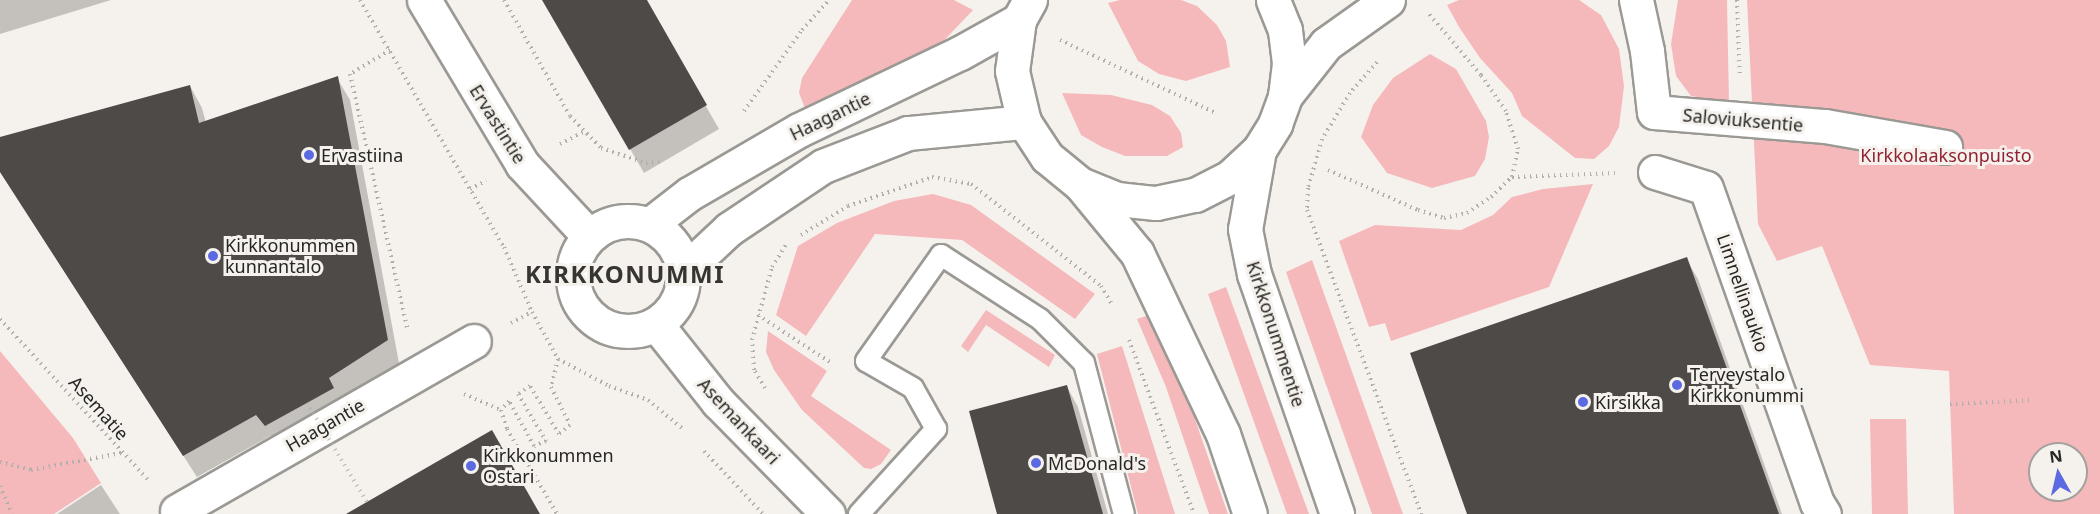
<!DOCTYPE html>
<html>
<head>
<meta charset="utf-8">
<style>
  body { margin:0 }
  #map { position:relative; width:2100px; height:514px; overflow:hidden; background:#f5f2ed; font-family:"Noto Sans",sans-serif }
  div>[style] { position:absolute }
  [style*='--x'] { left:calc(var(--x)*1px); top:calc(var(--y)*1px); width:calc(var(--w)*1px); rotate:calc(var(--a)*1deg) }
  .green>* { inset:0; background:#f6b9bb }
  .shadow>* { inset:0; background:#0003 }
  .building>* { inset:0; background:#4e4a48 }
  .path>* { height:4px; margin-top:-2px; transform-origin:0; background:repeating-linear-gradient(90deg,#b1afab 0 1.5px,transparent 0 6px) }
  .roads { filter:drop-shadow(2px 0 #9b9994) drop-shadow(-2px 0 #9b9994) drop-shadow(0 2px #9b9994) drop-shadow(0 -2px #9b9994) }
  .lane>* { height:20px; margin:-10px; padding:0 10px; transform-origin:10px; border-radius:10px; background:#fff }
  .street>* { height:33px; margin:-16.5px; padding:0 16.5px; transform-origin:16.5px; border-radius:16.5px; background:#fff }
  .secondary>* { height:33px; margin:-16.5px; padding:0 16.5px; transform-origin:16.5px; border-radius:16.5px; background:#fff }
  .secondary>.ring { margin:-16.5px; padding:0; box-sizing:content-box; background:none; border:33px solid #fff; border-radius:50% }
  .path-bridge>* { height:4px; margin-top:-2px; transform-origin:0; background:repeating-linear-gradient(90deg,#b1afab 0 1.5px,transparent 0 6px) }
  .dots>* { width:16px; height:16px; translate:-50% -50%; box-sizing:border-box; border:3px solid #f5f2ed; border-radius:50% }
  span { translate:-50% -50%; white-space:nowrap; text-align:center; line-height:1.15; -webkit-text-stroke:6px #f5f2ed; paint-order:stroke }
  .street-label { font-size:18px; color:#272624 }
  .poi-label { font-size:18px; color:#272624 }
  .left { translate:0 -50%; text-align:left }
  .park-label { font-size:18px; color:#912134 }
  .district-label { font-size:24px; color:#373531; font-weight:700; letter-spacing:1.5px }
  .north { position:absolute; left:2028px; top:442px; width:60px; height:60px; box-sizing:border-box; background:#f5f2ed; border:2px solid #a3a09d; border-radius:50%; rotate:352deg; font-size:16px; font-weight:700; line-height:24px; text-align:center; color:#272624 }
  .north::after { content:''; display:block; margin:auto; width:21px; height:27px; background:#5c6ae2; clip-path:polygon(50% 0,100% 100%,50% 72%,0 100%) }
</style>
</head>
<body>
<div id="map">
  <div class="green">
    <div style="clip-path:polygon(852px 0,954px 0,973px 10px,932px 53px,808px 116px,799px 93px,802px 78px)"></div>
    <div style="clip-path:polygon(1120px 0,1181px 0,1197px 6px,1217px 25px,1226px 41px,1230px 67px,1186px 81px,1159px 74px,1138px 61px,1108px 3px)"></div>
    <div style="clip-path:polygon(1459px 0,1579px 0,1601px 15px,1619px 49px,1624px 86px,1619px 127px,1609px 146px,1594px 159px,1575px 158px,1522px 116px,1512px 93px,1480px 58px,1459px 27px,1447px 5px)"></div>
    <div style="clip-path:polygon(1678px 0,1727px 0,1729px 103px,1691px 96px,1676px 76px,1671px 44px)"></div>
    <div style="clip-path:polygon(evenodd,1747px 0,2100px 0,2100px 514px,1954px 514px,1949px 371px,1870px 365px,1822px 246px,1777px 261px,1758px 224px,1747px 0,2040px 454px,2076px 454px,2076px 490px,2040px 490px,2040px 454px)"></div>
    <div style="clip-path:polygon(1430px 54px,1456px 69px,1486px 121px,1489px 137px,1485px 159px,1475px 176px,1432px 188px,1387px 173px,1361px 137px,1373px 105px,1393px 78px)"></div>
    <div style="clip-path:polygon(1062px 93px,1111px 95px,1152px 105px,1170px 116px,1181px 133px,1183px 147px,1167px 156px,1125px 156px,1102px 147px,1081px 135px)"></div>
    <div style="clip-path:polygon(1593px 184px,1549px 287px,1391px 341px,1385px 323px,1369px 327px,1339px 241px,1375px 225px,1461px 230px,1493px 215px,1512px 197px,1543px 189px)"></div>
    <div style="clip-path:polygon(933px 194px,971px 205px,1095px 294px,1075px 319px,962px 240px,875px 234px,806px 336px,776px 315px,798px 246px,837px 223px,894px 201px)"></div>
    <div style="clip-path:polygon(1312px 260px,1403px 514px,1372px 514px,1286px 272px)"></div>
    <div style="clip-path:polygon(1226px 287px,1309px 514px,1287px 514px,1208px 294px)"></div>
    <div style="clip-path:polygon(986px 310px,1055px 355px,1049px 367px,986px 325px,968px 352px,961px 346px)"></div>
    <div style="clip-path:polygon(1149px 315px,1182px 382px,1228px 514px,1209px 514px,1166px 387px,1137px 319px)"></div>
    <div style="clip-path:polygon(768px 331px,827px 371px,811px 396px,891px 450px,881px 464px,871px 469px,864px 468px,802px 410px,774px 370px,766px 352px)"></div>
    <div style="clip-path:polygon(1122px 346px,1175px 514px,1138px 514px,1097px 354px)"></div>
    <div style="clip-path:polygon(0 351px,73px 438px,101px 483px,54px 514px,0 514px)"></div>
    <div style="clip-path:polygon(1870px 419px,1906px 419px,1908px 514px,1872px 514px)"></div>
  </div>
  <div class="shadow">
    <div style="clip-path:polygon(0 0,111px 0,0 34px)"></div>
    <div style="clip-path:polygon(544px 0,645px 0,719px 129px,644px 173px)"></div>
    <div style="clip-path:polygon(337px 78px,350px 100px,399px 363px,340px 401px,279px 447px,270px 436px,197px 477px,0 172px,0 139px,190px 86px,202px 108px,206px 123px)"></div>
    <div style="clip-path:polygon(1686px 259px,1698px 279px,1782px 514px,1469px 514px)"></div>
    <div style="clip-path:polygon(1067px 387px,1078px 407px,1108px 514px,999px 514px)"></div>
    <div style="clip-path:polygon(101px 485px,120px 514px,57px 514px)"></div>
  </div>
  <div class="building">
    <div style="clip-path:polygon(542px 0,647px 0,707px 105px,629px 150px)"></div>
    <div style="clip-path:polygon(338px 76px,388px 340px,329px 378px,334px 388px,265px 426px,256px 415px,183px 456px,0 172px,0 137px,190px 85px,199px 123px)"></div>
    <div style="clip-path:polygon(1687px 257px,1779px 514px,1467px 514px,1410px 353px)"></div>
    <div style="clip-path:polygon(1067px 385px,1103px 514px,997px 514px,969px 411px)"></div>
    <div style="clip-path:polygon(492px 430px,540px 514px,346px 514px)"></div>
  </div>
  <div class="path">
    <div style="--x:360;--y:0;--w:286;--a:59.8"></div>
    <div style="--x:504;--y:247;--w:71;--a:66.7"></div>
    <div style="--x:532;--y:312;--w:54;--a:61"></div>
    <div style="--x:558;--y:359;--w:29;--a:104"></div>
    <div style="--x:551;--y:387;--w:42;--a:63.4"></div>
    <div style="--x:570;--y:425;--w:14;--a:141"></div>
    <div style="--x:559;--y:434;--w:56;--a:-121.1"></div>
    <div style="--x:530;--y:386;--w:14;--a:146"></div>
    <div style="--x:518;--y:394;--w:55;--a:59.2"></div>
    <div style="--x:546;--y:441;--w:13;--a:157"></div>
    <div style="--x:534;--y:446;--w:51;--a:-119.1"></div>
    <div style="--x:509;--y:401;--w:12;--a:132"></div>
    <div style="--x:504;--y:0;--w:133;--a:60.4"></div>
    <div style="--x:570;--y:116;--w:45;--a:45.9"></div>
    <div style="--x:601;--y:148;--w:47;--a:18.4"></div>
    <div style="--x:646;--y:163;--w:16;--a:-7"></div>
    <div style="--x:1737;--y:0;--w:77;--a:87.8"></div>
    <div style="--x:1060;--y:40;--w:170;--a:25.1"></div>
    <div style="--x:390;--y:50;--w:47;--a:149"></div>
    <div style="--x:350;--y:74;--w:263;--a:77.3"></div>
    <div style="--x:1377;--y:62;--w:41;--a:131.1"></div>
    <div style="--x:1350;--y:93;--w:54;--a:121.3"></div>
    <div style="--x:1322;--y:139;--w:51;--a:105.9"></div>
    <div style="--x:1308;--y:188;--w:22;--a:93"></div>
    <div style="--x:1307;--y:210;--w:325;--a:69.4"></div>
    <div style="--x:744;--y:111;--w:100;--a:-54.4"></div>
    <div style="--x:802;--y:30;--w:40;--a:-48"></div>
    <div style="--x:560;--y:144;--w:28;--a:-27"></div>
    <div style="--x:1328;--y:170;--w:98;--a:24"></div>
    <div style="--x:1418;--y:210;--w:27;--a:17"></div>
    <div style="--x:1444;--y:218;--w:24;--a:-12"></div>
    <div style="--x:1467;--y:213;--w:29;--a:-34"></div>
    <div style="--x:1491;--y:197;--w:29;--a:-44"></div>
    <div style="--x:1512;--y:177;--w:29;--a:-78"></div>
    <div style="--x:1518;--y:149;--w:40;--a:-108"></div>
    <div style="--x:1506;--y:111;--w:44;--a:-124.8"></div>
    <div style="--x:1481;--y:75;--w:82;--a:-130.5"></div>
    <div style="--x:1512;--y:177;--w:103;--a:-2.2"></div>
    <div style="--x:470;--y:189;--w:18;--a:-27"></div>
    <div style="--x:801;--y:235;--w:55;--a:-31.7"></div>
    <div style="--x:848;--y:206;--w:89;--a:-19"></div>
    <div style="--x:932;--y:177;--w:40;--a:10"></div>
    <div style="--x:971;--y:184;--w:165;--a:38.1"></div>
    <div style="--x:1101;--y:286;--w:21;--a:59"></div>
    <div style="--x:758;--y:315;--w:90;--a:33.2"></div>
    <div style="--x:0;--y:319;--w:219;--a:47.4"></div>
    <div style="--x:511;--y:323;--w:24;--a:-28"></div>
    <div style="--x:1129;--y:340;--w:186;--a:69.5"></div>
    <div style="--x:558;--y:359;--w:58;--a:27.9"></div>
    <div style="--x:609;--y:386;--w:41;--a:19.7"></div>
    <div style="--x:648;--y:400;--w:47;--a:39.8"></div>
    <div style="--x:765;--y:388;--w:21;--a:-121"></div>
    <div style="--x:754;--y:370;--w:30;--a:-94"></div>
    <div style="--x:752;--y:340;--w:76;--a:-74.7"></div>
    <div style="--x:772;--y:267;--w:28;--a:-58"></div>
    <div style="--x:464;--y:394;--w:40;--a:23.4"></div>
    <div style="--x:501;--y:410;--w:20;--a:72"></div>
    <div style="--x:507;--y:429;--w:99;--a:59.5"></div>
    <div style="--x:1950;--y:404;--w:81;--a:-2.8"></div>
    <div style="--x:704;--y:451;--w:86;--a:46.9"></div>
    <div style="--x:0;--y:462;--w:32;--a:14"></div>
    <div style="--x:31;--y:470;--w:92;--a:-10.7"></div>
    <div style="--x:0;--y:486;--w:30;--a:67"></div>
  </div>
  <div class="roads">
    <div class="lane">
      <div style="--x:859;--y:514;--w:115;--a:-47.8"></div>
      <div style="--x:936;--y:429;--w:47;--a:-119.3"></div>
      <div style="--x:913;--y:388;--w:54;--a:-150.1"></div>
      <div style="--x:866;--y:361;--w:130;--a:-54.7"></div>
      <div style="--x:941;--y:255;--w:118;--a:32.9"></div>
      <div style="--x:1040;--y:319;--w:62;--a:45"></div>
      <div style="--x:1084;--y:363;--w:156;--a:75.2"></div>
    </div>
    <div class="street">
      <div style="--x:1636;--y:0;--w:52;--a:77.8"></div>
      <div style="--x:1647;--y:51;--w:61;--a:83.5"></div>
      <div style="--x:1654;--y:112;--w:172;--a:4.7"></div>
      <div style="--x:1825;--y:126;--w:122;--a:9.9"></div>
      <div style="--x:1285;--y:96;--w:66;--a:-51.7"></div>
      <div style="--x:1326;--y:44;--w:76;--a:-35.4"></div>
      <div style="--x:1655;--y:172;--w:53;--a:17.4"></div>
      <div style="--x:1706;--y:188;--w:334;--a:70.6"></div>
      <div style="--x:1817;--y:503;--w:13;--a:58"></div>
      <div style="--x:177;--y:511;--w:342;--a:-29.8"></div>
    </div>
    <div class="secondary">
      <div style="--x:424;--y:0;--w:191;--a:59.1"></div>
      <div style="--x:522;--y:164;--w:98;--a:47.1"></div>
      <div style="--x:1030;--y:0;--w:23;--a:119"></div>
      <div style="--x:1019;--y:20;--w:51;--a:97.8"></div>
      <div style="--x:1012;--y:71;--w:52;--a:76.8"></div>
      <div style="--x:1024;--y:122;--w:42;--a:56.7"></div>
      <div style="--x:1047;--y:157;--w:43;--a:39.3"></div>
      <div style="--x:1080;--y:184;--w:40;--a:22"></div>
      <div style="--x:1117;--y:199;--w:39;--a:6"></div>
      <div style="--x:1156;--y:203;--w:40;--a:-12"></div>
      <div style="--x:1195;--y:195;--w:39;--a:-27"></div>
      <div style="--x:1230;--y:177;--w:40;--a:-43"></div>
      <div style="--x:1259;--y:150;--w:31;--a:-58"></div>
      <div style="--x:1275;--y:124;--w:30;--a:-70"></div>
      <div style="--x:1285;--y:96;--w:33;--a:-83"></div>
      <div style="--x:1289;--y:63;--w:33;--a:-97"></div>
      <div style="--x:1285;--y:30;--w:32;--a:-112"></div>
      <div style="--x:1259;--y:150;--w:80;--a:100"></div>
      <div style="--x:1245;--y:229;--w:46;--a:78.7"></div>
      <div style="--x:1254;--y:274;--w:254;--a:70.9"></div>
      <div style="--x:1081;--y:185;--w:88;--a:50.5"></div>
      <div style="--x:1137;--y:253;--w:200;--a:64.6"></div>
      <div style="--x:1223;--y:434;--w:84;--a:71.4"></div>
      <div class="ring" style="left:573px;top:221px;width:77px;height:77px"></div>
      <div style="--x:649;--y:225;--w:51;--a:-37.8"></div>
      <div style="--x:689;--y:194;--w:127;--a:-30.2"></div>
      <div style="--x:799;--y:130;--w:178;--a:-25.6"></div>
      <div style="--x:960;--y:53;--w:68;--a:-29.2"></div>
      <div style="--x:683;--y:272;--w:63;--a:-43.1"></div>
      <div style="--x:729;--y:229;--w:113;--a:-33.8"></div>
      <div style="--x:823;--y:166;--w:91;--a:-21.2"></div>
      <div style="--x:908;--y:133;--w:117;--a:-5.4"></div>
      <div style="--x:656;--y:324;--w:100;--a:51.5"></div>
      <div style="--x:718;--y:402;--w:157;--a:45.5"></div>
    </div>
  </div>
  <div class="path-bridge">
    <div style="--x:307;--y:403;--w:116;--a:58.8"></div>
  </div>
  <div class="dots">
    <div style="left:309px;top:155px;background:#5c6ae2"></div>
    <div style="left:213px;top:256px;background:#5c6ae2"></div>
    <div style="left:1677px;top:385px;background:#5c6ae2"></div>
    <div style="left:1583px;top:402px;background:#5c6ae2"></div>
    <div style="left:1036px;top:463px;background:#5c6ae2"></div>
    <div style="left:471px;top:466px;background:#5c6ae2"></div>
  </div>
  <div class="street-label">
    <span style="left:830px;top:116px;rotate:-26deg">Haagantie</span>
    <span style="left:1743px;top:120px;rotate:5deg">Saloviuksentie</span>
    <span style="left:498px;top:124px;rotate:58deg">Ervastintie</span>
    <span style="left:1743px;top:293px;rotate:71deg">Limnellinaukio</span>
    <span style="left:1276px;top:334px;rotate:72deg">Kirkkonummentie</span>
    <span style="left:99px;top:408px;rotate:48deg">Asematie</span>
    <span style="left:739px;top:421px;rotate:47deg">Asemankaari</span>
    <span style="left:325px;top:425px;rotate:-30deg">Haagantie</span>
  </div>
  <div class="poi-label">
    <span class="left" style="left:321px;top:155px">Ervastiina</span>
    <span class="left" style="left:225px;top:256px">Kirkkonummen<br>kunnantalo</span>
    <span class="left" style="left:1690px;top:385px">Terveystalo<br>Kirkkonummi</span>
    <span class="left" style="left:1595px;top:402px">Kirsikka</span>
    <span class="left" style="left:483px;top:466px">Kirkkonummen<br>Ostari</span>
    <span class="left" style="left:1048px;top:463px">McDonald's</span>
  </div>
  <div class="park-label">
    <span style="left:1946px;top:155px">Kirkkolaaksonpuisto</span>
  </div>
  <div class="district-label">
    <span style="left:625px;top:274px">KIRKKONUMMI</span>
  </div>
  <div class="north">N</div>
</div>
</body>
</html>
